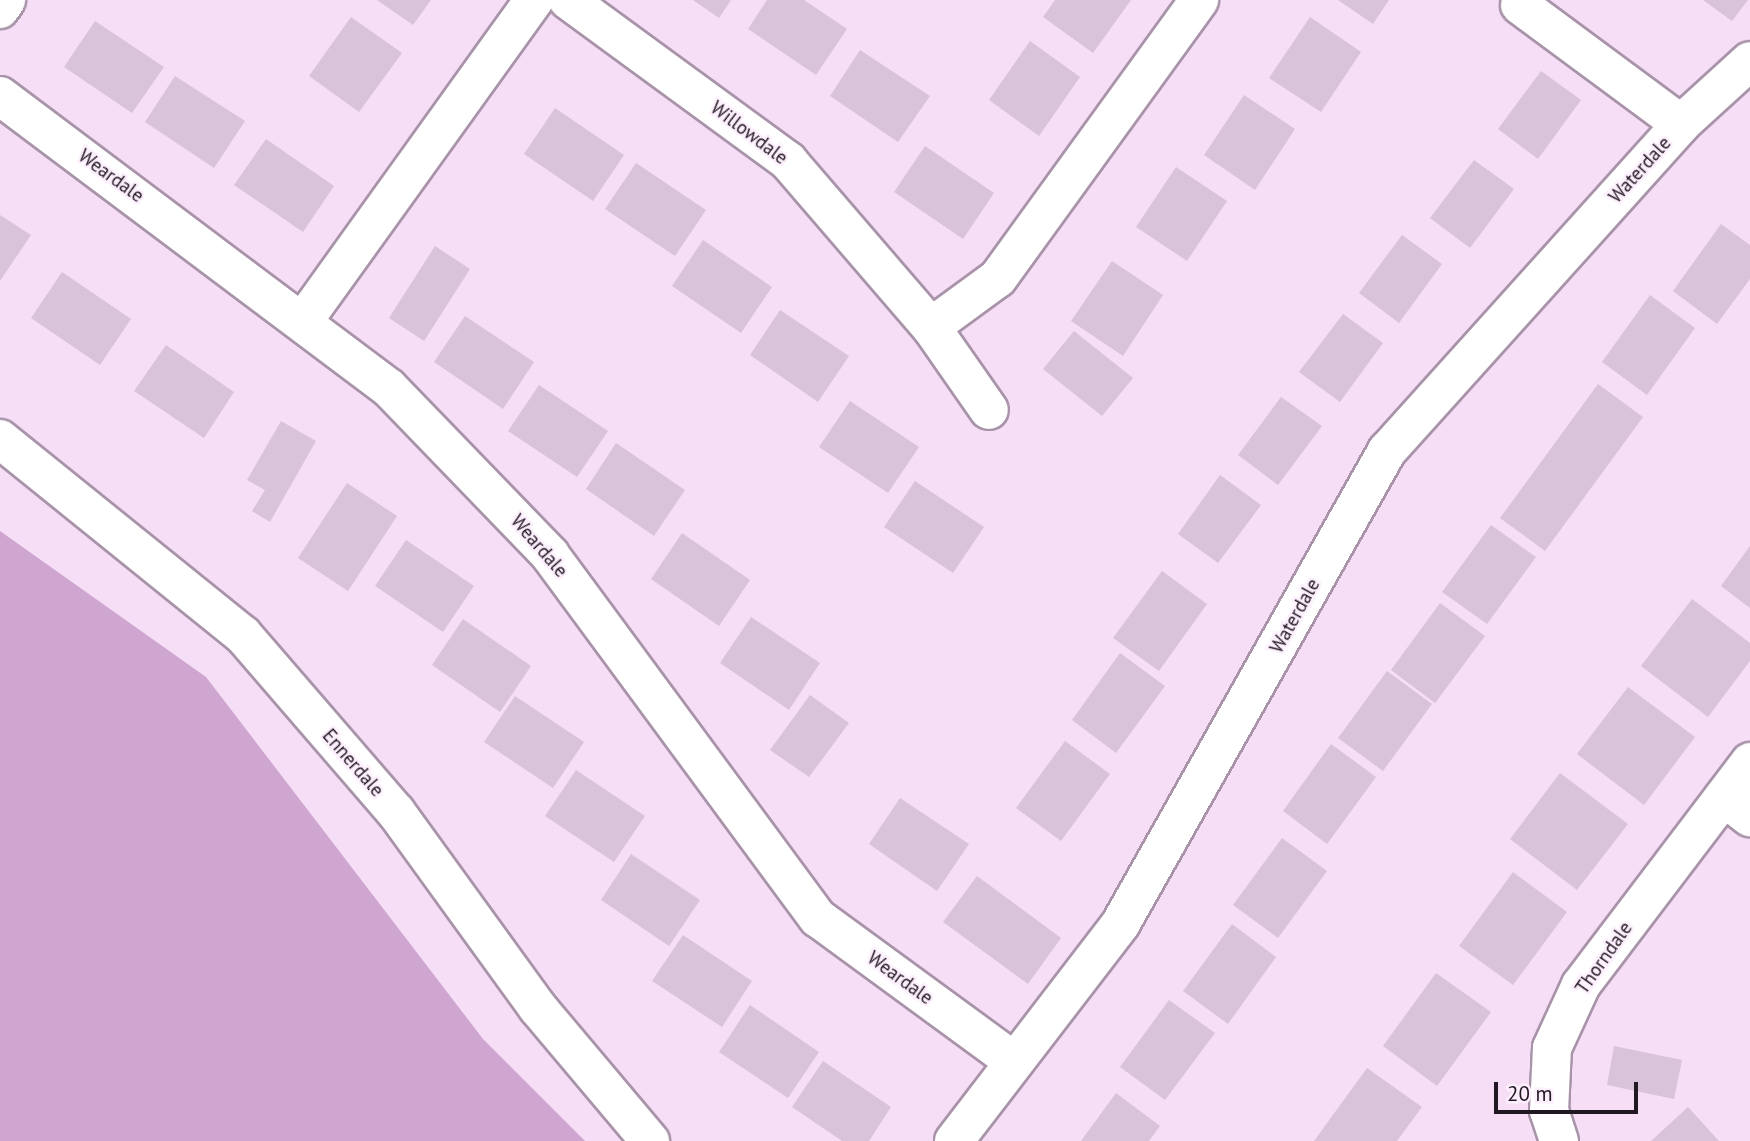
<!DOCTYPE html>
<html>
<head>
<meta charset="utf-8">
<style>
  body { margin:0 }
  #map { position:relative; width:1750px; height:1141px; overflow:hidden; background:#f5def6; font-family:"PT Sans",sans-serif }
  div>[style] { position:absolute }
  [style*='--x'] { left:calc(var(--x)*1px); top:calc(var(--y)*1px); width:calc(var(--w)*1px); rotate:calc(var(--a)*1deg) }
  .green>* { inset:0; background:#cea6d0 }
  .building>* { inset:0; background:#d9c3da }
  .roads { filter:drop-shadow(2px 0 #a893a9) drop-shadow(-2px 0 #a893a9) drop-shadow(0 2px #a893a9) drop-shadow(0 -2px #a893a9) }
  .minor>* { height:38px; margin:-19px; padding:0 19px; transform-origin:19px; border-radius:19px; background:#fff }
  span { translate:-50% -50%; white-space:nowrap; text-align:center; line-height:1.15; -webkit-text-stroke:5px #fdeffd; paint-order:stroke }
  .street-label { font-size:19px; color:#211921 }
  .scale { position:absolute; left:1494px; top:1082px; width:144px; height:32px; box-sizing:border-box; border:4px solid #211921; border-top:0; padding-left:9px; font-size:21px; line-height:24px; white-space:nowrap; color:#211921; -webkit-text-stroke:5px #fdeffd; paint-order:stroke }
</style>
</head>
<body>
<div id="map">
  <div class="green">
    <div style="clip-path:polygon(0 531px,206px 677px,483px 1039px,585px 1141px,0 1141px)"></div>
  </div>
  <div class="building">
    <div style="clip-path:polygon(377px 0,431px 0,413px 25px)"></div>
    <div style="clip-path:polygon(693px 0,731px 0,719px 18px)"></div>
    <div style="clip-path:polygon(767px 0,804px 0,847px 29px,816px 75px,748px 29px)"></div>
    <div style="clip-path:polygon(1055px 0,1131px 0,1093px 53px,1043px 17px)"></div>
    <div style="clip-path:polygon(1338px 0,1389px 0,1373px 24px)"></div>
    <div style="clip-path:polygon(1703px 0,1748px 0,1732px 21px)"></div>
    <div style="clip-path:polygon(351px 17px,402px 53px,359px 112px,309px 76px)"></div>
    <div style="clip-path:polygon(1310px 17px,1361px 52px,1321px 112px,1269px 78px)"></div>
    <div style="clip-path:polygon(95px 21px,164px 67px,132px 113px,64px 67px)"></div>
    <div style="clip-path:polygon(1030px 41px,1080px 77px,1039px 136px,989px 100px)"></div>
    <div style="clip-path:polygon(860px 50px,930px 96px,898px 142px,830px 96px)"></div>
    <div style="clip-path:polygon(1541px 71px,1581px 100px,1538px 159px,1498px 129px)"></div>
    <div style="clip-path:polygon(175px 76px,245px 121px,214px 168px,145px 122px)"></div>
    <div style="clip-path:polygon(1244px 95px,1295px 129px,1255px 190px,1204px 155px)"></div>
    <div style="clip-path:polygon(555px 108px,624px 155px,593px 201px,524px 154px)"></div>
    <div style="clip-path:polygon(266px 139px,334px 186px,303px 232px,234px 185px)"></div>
    <div style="clip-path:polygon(925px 146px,994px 193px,963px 239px,894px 192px)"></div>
    <div style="clip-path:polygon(1474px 160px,1514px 189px,1470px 248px,1430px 218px)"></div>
    <div style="clip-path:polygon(636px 163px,706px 210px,675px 256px,605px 209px)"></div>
    <div style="clip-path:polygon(1176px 167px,1227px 201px,1187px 261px,1136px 227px)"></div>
    <div style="clip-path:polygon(0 215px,31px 235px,0 281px)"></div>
    <div style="clip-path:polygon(1721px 224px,1750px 245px,1750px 279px,1717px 324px,1673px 291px)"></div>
    <div style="clip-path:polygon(1402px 235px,1442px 264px,1399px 323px,1359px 293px)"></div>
    <div style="clip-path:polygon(703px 240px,772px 287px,741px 333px,672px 286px)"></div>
    <div style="clip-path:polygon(435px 246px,470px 269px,424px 341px,389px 318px)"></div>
    <div style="clip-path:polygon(1112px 261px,1163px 295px,1123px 356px,1071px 321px)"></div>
    <div style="clip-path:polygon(62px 272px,131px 319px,100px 365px,31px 318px)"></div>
    <div style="clip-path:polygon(1650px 295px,1695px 328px,1647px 395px,1602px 362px)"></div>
    <div style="clip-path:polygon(780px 310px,849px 356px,818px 402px,750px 355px)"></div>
    <div style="clip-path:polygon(1343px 314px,1383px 343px,1340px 402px,1299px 372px)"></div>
    <div style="clip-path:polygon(465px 316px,534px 362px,503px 409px,434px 362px)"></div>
    <div style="clip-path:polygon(1074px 331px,1133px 378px,1102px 416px,1043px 369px)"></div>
    <div style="clip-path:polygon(166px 345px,234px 392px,204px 438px,134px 391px)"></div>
    <div style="clip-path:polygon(1598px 384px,1643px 417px,1545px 551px,1500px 518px)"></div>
    <div style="clip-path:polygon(539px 385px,608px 431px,577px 477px,508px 431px)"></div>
    <div style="clip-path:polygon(1281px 397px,1322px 426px,1278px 485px,1238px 455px)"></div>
    <div style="clip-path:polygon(850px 401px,919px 447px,888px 493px,819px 447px)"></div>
    <div style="clip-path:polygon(281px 421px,316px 441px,270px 522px,252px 511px,265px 490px,247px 480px)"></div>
    <div style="clip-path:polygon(616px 443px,685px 490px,654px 536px,586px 489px)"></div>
    <div style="clip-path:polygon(1220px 475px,1261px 505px,1218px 563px,1178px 534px)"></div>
    <div style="clip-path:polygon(915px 481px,984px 527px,953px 573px,884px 527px)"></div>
    <div style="clip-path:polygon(347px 483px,397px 516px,348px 591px,298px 558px)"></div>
    <div style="clip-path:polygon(1491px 525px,1536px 557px,1487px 624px,1442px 592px)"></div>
    <div style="clip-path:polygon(682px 533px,750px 580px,719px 626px,651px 579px)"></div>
    <div style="clip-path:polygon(406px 540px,474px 586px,443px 632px,375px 586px)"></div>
    <div style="clip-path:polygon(1750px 546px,1750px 608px,1721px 586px)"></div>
    <div style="clip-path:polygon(1162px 571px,1207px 604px,1159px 671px,1113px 638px)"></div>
    <div style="clip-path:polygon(1692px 599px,1750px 643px,1750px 661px,1708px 717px,1641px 666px)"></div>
    <div style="clip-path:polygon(1440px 603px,1485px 636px,1435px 703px,1391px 670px)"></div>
    <div style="clip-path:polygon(751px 617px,820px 663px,789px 710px,720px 663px)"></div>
    <div style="clip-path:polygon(463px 619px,531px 666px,500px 712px,432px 665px)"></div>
    <div style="clip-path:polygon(1120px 653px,1165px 686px,1116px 753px,1072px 720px)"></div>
    <div style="clip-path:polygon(1387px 671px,1432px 704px,1383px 771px,1338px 738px)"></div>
    <div style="clip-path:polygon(1628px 687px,1695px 737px,1644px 805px,1577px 754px)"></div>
    <div style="clip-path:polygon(810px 695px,849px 723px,809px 777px,770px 750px)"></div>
    <div style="clip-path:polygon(515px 696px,584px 742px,553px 788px,484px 742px)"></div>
    <div style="clip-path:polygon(1065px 741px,1110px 774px,1061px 841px,1016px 808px)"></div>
    <div style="clip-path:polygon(1331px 744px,1376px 777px,1327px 844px,1283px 811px)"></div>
    <div style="clip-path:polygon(576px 770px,645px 816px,614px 862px,545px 816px)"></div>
    <div style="clip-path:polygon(1560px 773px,1628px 824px,1577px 890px,1510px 839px)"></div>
    <div style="clip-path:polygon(900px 798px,969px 844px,937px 891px,869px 844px)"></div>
    <div style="clip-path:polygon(1282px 838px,1327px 871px,1278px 938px,1233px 905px)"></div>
    <div style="clip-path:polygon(631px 854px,700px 900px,669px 946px,601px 900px)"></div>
    <div style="clip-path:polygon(1513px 872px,1567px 912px,1513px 985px,1459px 946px)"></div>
    <div style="clip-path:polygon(977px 876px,1061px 938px,1028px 984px,943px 922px)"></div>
    <div style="clip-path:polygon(1232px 924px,1276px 957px,1228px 1024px,1183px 991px)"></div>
    <div style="clip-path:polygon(683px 935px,752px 981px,722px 1027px,652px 981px)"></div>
    <div style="clip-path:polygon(1436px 973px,1491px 1012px,1437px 1086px,1383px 1046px)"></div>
    <div style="clip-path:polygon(1169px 1000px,1215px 1033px,1165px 1100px,1120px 1067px)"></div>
    <div style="clip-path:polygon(750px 1005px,819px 1052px,788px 1098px,719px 1052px)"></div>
    <div style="clip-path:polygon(1614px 1046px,1682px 1060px,1674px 1099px,1607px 1085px)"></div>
    <div style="clip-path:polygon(823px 1061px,891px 1107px,869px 1141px,842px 1141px,792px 1107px)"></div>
    <div style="clip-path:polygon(1367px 1068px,1422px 1107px,1397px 1141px,1314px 1141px)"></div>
    <div style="clip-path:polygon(1116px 1093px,1160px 1126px,1149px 1141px,1081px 1141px)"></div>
    <div style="clip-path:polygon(1688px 1107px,1719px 1141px,1651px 1141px)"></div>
  </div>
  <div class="roads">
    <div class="minor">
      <div style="--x:568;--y:0;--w:273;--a:36.2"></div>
      <div style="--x:788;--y:161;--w:219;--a:49.3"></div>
      <div style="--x:931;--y:327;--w:101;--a:55.1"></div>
      <div style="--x:1520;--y:5;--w:200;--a:36.5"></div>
      <div style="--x:0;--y:9;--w:11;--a:-56"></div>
      <div style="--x:0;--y:96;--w:486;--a:36.9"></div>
      <div style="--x:389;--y:388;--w:232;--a:46"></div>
      <div style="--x:550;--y:555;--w:451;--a:53.6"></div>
      <div style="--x:818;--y:918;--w:239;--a:36.2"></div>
      <div style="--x:304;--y:320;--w:394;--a:-54.3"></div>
      <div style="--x:931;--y:327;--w:83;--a:-36.2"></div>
      <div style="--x:998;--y:278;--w:343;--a:-54.1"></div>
      <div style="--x:0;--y:439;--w:312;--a:38.9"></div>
      <div style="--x:243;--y:635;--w:234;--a:49.2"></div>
      <div style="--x:396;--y:812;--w:242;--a:54.1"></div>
      <div style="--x:538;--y:1008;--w:174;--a:49.9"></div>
      <div style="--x:1724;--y:797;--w:33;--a:38"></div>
      <div style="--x:954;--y:1141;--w:275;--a:-52.5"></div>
      <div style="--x:1121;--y:923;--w:542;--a:-60.6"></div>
      <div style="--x:1387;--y:451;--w:440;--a:-48"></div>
      <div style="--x:1681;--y:124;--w:93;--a:-42.4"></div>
      <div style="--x:1559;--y:1141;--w:32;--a:-108"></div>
      <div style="--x:1549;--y:1111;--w:63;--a:-87.3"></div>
      <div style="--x:1552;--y:1048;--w:69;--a:-65.3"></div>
      <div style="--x:1581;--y:985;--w:280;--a:-52.8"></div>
    </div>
  </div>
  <div class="street-label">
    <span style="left:749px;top:133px;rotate:37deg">Willowdale</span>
    <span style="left:1640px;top:170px;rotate:-48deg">Waterdale</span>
    <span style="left:111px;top:176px;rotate:36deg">Weardale</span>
    <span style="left:539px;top:546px;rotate:49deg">Weardale</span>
    <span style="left:1295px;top:616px;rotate:-61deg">Waterdale</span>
    <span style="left:353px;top:763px;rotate:49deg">Ennerdale</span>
    <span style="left:1604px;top:958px;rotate:-55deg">Thorndale</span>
    <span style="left:900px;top:978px;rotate:36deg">Weardale</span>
  </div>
  <div class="scale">20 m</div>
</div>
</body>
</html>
